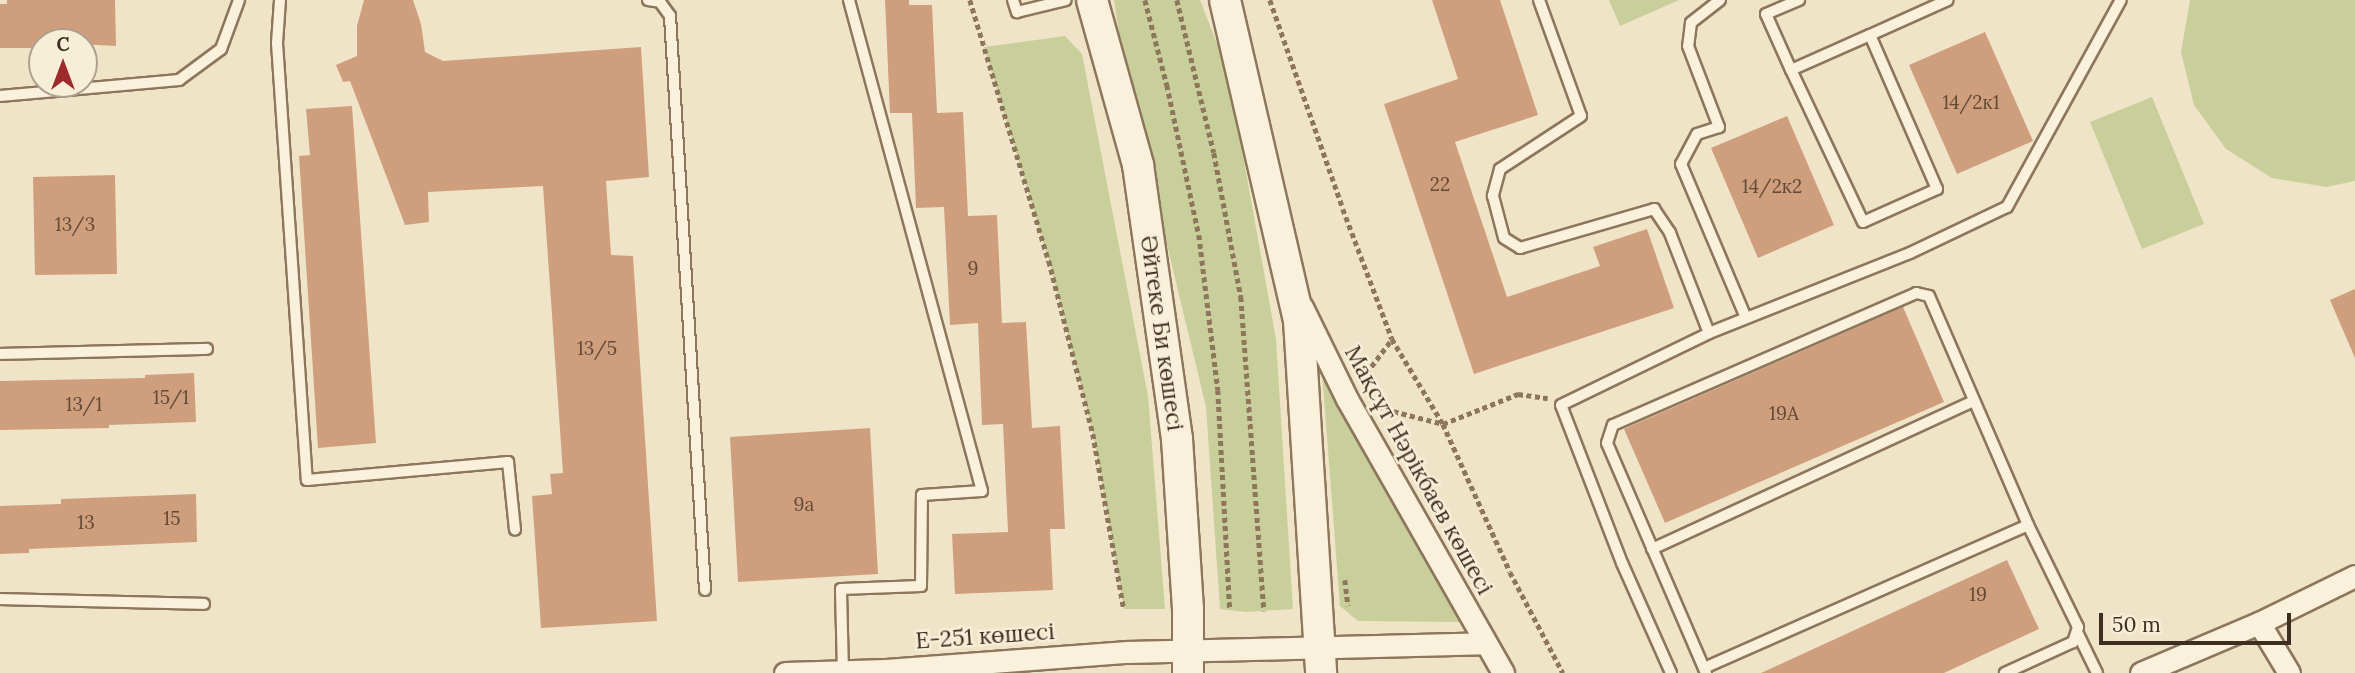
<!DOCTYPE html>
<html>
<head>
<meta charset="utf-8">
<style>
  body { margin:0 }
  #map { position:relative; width:2355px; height:673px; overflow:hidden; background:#f0e4c8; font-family:Lora,serif }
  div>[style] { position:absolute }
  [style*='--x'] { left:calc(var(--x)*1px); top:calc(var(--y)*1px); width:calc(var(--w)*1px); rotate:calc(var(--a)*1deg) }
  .green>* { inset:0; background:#c9cf9b }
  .building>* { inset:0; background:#cf9f7d }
  .path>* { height:4.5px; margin-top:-2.25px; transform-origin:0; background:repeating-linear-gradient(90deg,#8d765c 0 5px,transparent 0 8.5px) }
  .roads { filter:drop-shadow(2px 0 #8d765c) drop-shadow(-2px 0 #8d765c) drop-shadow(0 2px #8d765c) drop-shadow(0 -2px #8d765c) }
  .lane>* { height:10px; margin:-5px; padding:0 5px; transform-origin:5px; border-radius:5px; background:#faf1dc }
  .street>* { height:21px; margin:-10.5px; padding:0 10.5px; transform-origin:10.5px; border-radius:10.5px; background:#faf1dc }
  .secondary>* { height:30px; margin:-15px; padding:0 15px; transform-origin:15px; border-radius:15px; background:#faf1dc }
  span { translate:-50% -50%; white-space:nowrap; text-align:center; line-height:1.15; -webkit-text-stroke:5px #f7eed8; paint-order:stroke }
  .number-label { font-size:19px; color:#624a37 }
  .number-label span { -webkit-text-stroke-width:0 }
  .street-label { font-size:23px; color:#3d2e20 }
  .north { position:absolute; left:28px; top:28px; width:70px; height:70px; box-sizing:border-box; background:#f7eed8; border:2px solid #ada18e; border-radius:50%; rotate:0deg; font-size:19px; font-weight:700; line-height:28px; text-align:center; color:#3d2e20 }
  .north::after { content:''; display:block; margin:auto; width:24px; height:32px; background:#9e2a2b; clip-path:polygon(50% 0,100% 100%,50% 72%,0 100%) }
  .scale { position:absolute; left:2099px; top:613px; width:192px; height:32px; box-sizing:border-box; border:4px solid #3d2e20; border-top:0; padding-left:9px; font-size:21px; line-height:24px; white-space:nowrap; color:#3d2e20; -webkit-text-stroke:5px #f7eed8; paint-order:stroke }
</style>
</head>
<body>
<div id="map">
  <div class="green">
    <div style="clip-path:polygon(1114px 0,1200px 0,1228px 72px,1276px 339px,1293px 609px,1246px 612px,1220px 609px,1206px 407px,1124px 66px)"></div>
    <div style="clip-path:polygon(1609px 0,1679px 0,1620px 26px)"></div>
    <div style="clip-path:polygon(2190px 0,2355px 0,2355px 181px,2326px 187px,2272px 178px,2226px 149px,2194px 105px,2181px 52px)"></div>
    <div style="clip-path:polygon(1065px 36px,1082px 54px,1148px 396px,1165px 609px,1124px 609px,1093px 434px,1049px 261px,984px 47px)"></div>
    <div style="clip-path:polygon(2152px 97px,2204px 224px,2142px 249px,2090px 122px)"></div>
    <div style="clip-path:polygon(1322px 372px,1343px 404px,1462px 622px,1358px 621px,1340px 606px)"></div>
  </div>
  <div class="building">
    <div style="clip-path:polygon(7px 0,115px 0,116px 46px,42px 42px,42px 48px,0 48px,0 4px,7px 4px)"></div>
    <div style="clip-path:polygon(364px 0,413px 0,421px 24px,425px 52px,443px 61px,641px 47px,649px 177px,606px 181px,611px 255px,633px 256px,657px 621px,541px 628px,532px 496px,552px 494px,550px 474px,563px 473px,543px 186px,428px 192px,429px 222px,405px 225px,350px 81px,343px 82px,336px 65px,357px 56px,357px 26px)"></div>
    <div style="clip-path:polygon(885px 0,909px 0,909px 5px,932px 5px,937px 113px,963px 112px,968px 216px,997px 215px,1002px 323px,1026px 322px,1032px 428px,1060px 426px,1065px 529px,1050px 529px,1053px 590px,955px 594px,952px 534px,1008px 532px,1003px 424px,982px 425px,978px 323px,950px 325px,944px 207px,916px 208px,912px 113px,890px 113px)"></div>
    <div style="clip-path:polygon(1432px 0,1500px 0,1538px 115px,1455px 142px,1507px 297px,1600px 266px,1593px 247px,1647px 229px,1674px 308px,1474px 374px,1384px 104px,1458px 79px)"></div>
    <div style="clip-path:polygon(1985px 32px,2033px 141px,1957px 174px,1909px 65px)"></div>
    <div style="clip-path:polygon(352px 106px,376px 443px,318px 448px,299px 156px,310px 155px,306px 109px)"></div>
    <div style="clip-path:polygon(1787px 116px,1834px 225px,1758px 258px,1711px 148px)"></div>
    <div style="clip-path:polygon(115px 175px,117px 274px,35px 275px,33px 177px)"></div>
    <div style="clip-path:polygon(2355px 289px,2355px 358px,2330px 300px)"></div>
    <div style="clip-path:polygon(1903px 307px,1944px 402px,1665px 523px,1624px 429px)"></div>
    <div style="clip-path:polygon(194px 373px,196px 422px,109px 425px,109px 428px,0 430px,0 381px,145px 378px,145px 375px)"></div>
    <div style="clip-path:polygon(870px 428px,878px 574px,738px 582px,730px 437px)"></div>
    <div style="clip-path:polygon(196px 494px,197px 542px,29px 549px,29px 553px,0 554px,0 506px,61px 504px,61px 499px)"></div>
    <div style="clip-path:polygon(2007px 560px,2039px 629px,1944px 673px,1761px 673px)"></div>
  </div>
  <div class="path">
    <div style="--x:970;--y:0;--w:273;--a:73.2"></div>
    <div style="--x:1049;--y:261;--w:179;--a:75.7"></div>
    <div style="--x:1093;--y:434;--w:178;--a:80"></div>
    <div style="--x:1145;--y:0;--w:88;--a:75.5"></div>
    <div style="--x:1167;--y:85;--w:153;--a:78"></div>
    <div style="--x:1199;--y:235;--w:156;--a:83"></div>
    <div style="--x:1218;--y:390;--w:220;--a:86.9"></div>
    <div style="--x:1177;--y:0;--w:157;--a:76.4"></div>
    <div style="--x:1214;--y:153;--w:147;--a:79.4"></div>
    <div style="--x:1241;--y:297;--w:315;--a:85.8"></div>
    <div style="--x:1270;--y:0;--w:221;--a:70.7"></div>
    <div style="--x:1343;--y:209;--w:139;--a:69.3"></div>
    <div style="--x:1392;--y:339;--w:99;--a:59"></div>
    <div style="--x:1443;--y:424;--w:162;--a:65.6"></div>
    <div style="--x:1510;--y:572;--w:114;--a:62.3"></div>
    <div style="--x:1361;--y:380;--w:51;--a:-52.9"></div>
    <div style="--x:1377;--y:407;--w:68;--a:14.4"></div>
    <div style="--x:1443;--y:424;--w:81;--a:-21.8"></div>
    <div style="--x:1518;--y:394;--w:30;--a:8"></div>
    <div style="--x:1345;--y:580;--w:26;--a:83"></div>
  </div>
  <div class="roads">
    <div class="lane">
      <div style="--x:280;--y:0;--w:43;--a:94"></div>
      <div style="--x:277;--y:43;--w:438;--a:86.1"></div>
      <div style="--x:307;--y:480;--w:202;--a:-5.1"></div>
      <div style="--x:508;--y:462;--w:68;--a:84.1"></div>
      <div style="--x:648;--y:0;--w:12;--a:9"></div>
      <div style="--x:660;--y:2;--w:17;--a:54"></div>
      <div style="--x:670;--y:16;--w:575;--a:86.51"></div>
      <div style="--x:1013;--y:0;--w:13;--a:72"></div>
      <div style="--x:1017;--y:12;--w:50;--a:-13.8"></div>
      <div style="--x:1539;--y:0;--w:123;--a:70.1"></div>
      <div style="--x:1581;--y:116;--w:97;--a:146.8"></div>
      <div style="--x:1500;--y:169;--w:28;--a:105"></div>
      <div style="--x:1493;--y:196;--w:43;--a:75.3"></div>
      <div style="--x:1504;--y:238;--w:19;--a:32"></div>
      <div style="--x:1520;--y:248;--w:140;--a:-16.2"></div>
      <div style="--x:1654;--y:209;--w:29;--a:56"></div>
      <div style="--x:1670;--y:233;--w:107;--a:68.7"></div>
      <div style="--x:1720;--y:0;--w:37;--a:142"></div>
      <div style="--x:1691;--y:23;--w:23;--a:97"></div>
      <div style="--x:1688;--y:46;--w:87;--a:69.1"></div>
      <div style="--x:1719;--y:127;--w:23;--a:162"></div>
      <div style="--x:1697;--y:134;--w:34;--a:118"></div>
      <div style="--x:1681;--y:164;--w:167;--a:67.1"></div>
      <div style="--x:1870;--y:35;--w:168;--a:66.5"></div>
      <div style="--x:1937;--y:189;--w:81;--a:156"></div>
      <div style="--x:1863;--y:222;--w:168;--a:-115.3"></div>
      <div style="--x:1791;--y:70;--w:86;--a:-23.9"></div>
      <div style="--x:1870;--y:35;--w:85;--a:-24.2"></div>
      <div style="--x:1791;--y:70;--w:61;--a:-114.1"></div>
      <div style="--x:1766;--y:14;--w:36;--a:-23"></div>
      <div style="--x:0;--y:96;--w:180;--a:-5.1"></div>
      <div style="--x:179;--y:80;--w:52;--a:-36.4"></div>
      <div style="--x:221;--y:49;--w:52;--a:-69.8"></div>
      <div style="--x:0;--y:354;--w:207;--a:-1.4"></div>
      <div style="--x:1652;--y:549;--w:354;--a:-24.7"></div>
      <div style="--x:0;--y:599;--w:204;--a:1.4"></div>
      <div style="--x:2078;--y:634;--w:43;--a:64"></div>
      <div style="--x:1704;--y:668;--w:354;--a:-23.8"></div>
      <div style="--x:843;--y:672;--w:83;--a:-91.4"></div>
      <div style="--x:841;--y:589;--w:80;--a:-2.1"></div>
      <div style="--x:921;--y:586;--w:91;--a:-89.4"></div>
      <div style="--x:922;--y:495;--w:60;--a:-3.8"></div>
      <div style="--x:982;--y:491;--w:509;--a:-105.16"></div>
      <div style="--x:1671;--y:673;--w:120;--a:-114"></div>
      <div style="--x:1622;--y:563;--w:169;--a:-111.1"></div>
      <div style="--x:1561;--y:405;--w:165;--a:-25.9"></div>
      <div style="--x:1709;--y:333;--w:216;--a:-21.7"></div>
      <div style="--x:1910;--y:253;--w:107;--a:-25.4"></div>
      <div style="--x:2007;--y:207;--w:236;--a:-61.2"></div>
      <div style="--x:1706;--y:673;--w:250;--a:-113.3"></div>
      <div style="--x:1607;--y:443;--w:19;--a:-72"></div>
      <div style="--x:1613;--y:425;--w:331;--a:-23.5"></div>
      <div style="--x:1916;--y:293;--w:13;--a:13"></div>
      <div style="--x:1929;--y:296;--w:249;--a:66.6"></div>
      <div style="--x:2028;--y:525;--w:114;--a:63.9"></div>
      <div style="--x:2078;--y:627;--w:16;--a:108"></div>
      <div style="--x:2073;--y:642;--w:75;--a:155.5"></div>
    </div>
    <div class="street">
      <div style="--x:1302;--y:307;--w:102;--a:63.9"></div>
      <div style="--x:1347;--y:399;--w:315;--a:60.3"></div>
      <div style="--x:2259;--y:623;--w:58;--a:59"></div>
      <div style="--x:785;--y:673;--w:101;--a:-1.7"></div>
      <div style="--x:886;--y:670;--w:242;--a:-4.3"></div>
      <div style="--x:1127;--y:652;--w:358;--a:-1.4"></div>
      <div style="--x:2141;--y:673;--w:128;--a:-23"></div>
      <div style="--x:2259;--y:623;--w:107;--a:-26.1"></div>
    </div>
    <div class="secondary">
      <div style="--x:1092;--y:0;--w:171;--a:74.4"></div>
      <div style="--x:1138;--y:165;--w:277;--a:81.9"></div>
      <div style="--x:1177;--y:439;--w:170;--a:86.3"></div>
      <div style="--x:1188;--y:609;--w:64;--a:90"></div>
      <div style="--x:1225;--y:0;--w:329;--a:77"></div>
      <div style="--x:1299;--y:321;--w:353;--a:86.4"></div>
    </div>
  </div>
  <div class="number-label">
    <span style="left:1971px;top:103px">14/2к1</span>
    <span style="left:1440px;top:185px">22</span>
    <span style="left:1772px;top:187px">14/2к2</span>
    <span style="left:75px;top:225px">13/3</span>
    <span style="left:973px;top:269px">9</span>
    <span style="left:597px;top:349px">13/5</span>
    <span style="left:171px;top:398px">15/1</span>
    <span style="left:84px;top:405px">13/1</span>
    <span style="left:1784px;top:414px">19А</span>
    <span style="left:804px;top:505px">9а</span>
    <span style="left:172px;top:519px">15</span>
    <span style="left:86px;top:523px">13</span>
    <span style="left:1978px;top:595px">19</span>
  </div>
  <div class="street-label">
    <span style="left:1162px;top:333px;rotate:82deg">Әйтеке Би көшесі</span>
    <span style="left:1419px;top:470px;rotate:61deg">Мақсұт Нәрікбаев көшесі</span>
    <span style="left:985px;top:636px;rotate:-4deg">Е-251 көшесі</span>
  </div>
  <div class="north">С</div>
  <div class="scale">50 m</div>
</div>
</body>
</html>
